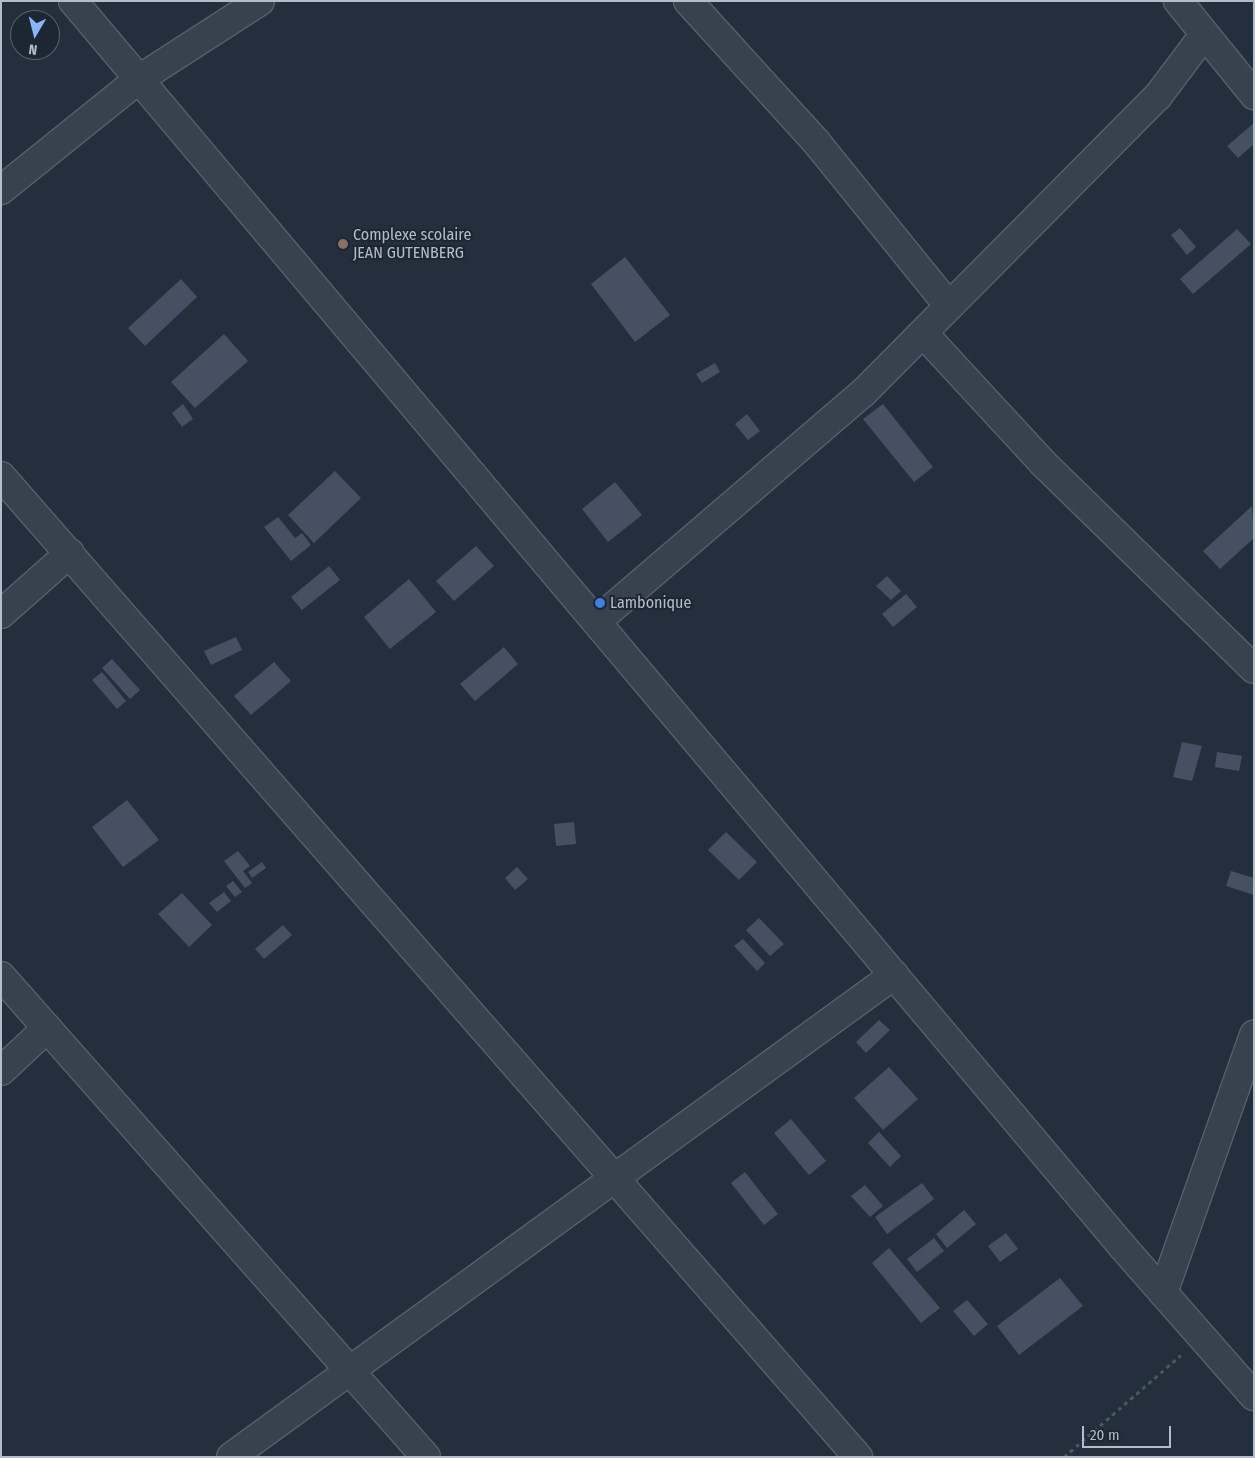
<!DOCTYPE html>
<html>
<head>
<meta charset="utf-8">
<style>
  body { margin:0 }
  #map { position:relative; width:1255px; height:1458px; overflow:hidden; background:#242f3e; font-family:"Fira Sans Condensed",sans-serif }
  div>[style] { position:absolute }
  [style*='--x'] { left:calc(var(--x)*1px); top:calc(var(--y)*1px); width:calc(var(--w)*1px); rotate:calc(var(--a)*1deg) }
  .building>* { inset:0; background:#455162 }
  .path>* { height:3px; margin-top:-1.5px; transform-origin:0; background:repeating-linear-gradient(90deg,#44595c 0 4px,transparent 0 8px) }
  .roads { filter:drop-shadow(1px 0 #565f6c) drop-shadow(-1px 0 #565f6c) drop-shadow(0 1px #565f6c) drop-shadow(0 -1px #565f6c) }
  .minor>* { height:28px; margin:-14px; padding:0 14px; transform-origin:14px; border-radius:14px; background:#38414e }
  .dots>* { width:14px; height:14px; translate:-50% -50%; box-sizing:border-box; border:2px solid #1d2633; border-radius:50% }
  span { translate:-50% -50%; white-space:nowrap; text-align:center; line-height:1.15; -webkit-text-stroke:4px #1d2633; paint-order:stroke }
  .poi-label { font-size:16px; color:#b4bcc9 }
  .left { translate:0 -50%; text-align:left }
  .frame { position:absolute; inset:0; border:2px solid #b4bcc9; pointer-events:none }
  .north { position:absolute; left:10px; top:10px; width:50px; height:50px; box-sizing:border-box; background:#1d2633; border:1px solid #59626f; border-radius:50%; rotate:188deg; font-size:14px; font-weight:700; line-height:20px; text-align:center; color:#b4bcc9 }
  .north::after { content:''; display:block; margin:auto; width:18px; height:22px; background:#8ab4f8; clip-path:polygon(50% 0,100% 100%,50% 72%,0 100%) }
  .scale { position:absolute; left:1082px; top:1426px; width:89px; height:22px; box-sizing:border-box; border:2px solid #b4bcc9; border-top:0; padding-left:6px; font-size:15px; line-height:18px; white-space:nowrap; color:#b4bcc9; -webkit-text-stroke:4px #1d2633; paint-order:stroke }
</style>
</head>
<body>
<div id="map">
  <div class="building">
    <div style="clip-path:polygon(1254px 123px,1254px 144px,1238px 158px,1227px 146px)"></div>
    <div style="clip-path:polygon(1180px 228px,1196px 247px,1187px 255px,1171px 235px)"></div>
    <div style="clip-path:polygon(1237px 229px,1251px 244px,1193px 294px,1180px 279px)"></div>
    <div style="clip-path:polygon(625px 257px,670px 315px,635px 342px,591px 284px)"></div>
    <div style="clip-path:polygon(181px 279px,197px 297px,145px 346px,128px 328px)"></div>
    <div style="clip-path:polygon(224px 334px,248px 361px,195px 408px,171px 382px)"></div>
    <div style="clip-path:polygon(715px 363px,720px 372px,702px 383px,696px 374px)"></div>
    <div style="clip-path:polygon(183px 404px,193px 419px,182px 427px,172px 413px)"></div>
    <div style="clip-path:polygon(883px 404px,933px 467px,914px 482px,863px 419px)"></div>
    <div style="clip-path:polygon(747px 414px,760px 431px,748px 440px,735px 424px)"></div>
    <div style="clip-path:polygon(335px 471px,361px 498px,314px 543px,288px 515px)"></div>
    <div style="clip-path:polygon(615px 482px,642px 515px,608px 542px,582px 509px)"></div>
    <div style="clip-path:polygon(1252px 506px,1254px 538px,1220px 569px,1203px 551px)"></div>
    <div style="clip-path:polygon(278px 517px,295px 538px,302px 533px,311px 545px,291px 561px,264px 527px)"></div>
    <div style="clip-path:polygon(476px 546px,494px 566px,454px 601px,436px 581px)"></div>
    <div style="clip-path:polygon(329px 566px,340px 580px,302px 610px,291px 597px)"></div>
    <div style="clip-path:polygon(887px 576px,901px 591px,891px 600px,876px 586px)"></div>
    <div style="clip-path:polygon(409px 579px,436px 612px,390px 649px,364px 617px)"></div>
    <div style="clip-path:polygon(906px 594px,917px 607px,893px 627px,882px 614px)"></div>
    <div style="clip-path:polygon(236px 637px,242px 650px,211px 665px,204px 651px)"></div>
    <div style="clip-path:polygon(504px 647px,518px 664px,475px 701px,460px 684px)"></div>
    <div style="clip-path:polygon(112px 659px,140px 690px,130px 699px,102px 668px)"></div>
    <div style="clip-path:polygon(274px 662px,291px 681px,251px 715px,234px 696px)"></div>
    <div style="clip-path:polygon(102px 672px,126px 701px,117px 709px,92px 680px)"></div>
    <div style="clip-path:polygon(1182px 742px,1202px 746px,1192px 781px,1173px 777px)"></div>
    <div style="clip-path:polygon(1217px 752px,1242px 756px,1239px 771px,1215px 767px)"></div>
    <div style="clip-path:polygon(127px 800px,159px 840px,123px 867px,92px 827px)"></div>
    <div style="clip-path:polygon(574px 822px,576px 844px,556px 846px,554px 824px)"></div>
    <div style="clip-path:polygon(726px 832px,757px 862px,739px 880px,708px 850px)"></div>
    <div style="clip-path:polygon(238px 851px,250px 866px,243px 871px,252px 883px,245px 888px,224px 861px)"></div>
    <div style="clip-path:polygon(262px 862px,266px 868px,252px 878px,248px 872px)"></div>
    <div style="clip-path:polygon(517px 867px,528px 879px,515px 890px,505px 878px)"></div>
    <div style="clip-path:polygon(1231px 871px,1254px 878px,1254px 895px,1226px 886px)"></div>
    <div style="clip-path:polygon(233px 881px,242px 892px,235px 897px,226px 886px)"></div>
    <div style="clip-path:polygon(224px 892px,231px 901px,217px 912px,209px 903px)"></div>
    <div style="clip-path:polygon(182px 893px,212px 925px,189px 947px,158px 914px)"></div>
    <div style="clip-path:polygon(759px 918px,784px 944px,770px 956px,746px 930px)"></div>
    <div style="clip-path:polygon(283px 925px,292px 935px,264px 959px,255px 949px)"></div>
    <div style="clip-path:polygon(743px 939px,765px 963px,757px 971px,734px 946px)"></div>
    <div style="clip-path:polygon(879px 1020px,890px 1030px,866px 1053px,856px 1042px)"></div>
    <div style="clip-path:polygon(889px 1067px,918px 1099px,883px 1130px,854px 1098px)"></div>
    <div style="clip-path:polygon(791px 1119px,826px 1161px,809px 1175px,774px 1133px)"></div>
    <div style="clip-path:polygon(879px 1132px,901px 1156px,890px 1167px,868px 1143px)"></div>
    <div style="clip-path:polygon(745px 1172px,778px 1214px,764px 1225px,731px 1183px)"></div>
    <div style="clip-path:polygon(922px 1183px,934px 1199px,887px 1234px,875px 1217px)"></div>
    <div style="clip-path:polygon(865px 1185px,883px 1206px,870px 1217px,851px 1196px)"></div>
    <div style="clip-path:polygon(964px 1210px,976px 1224px,947px 1248px,936px 1234px)"></div>
    <div style="clip-path:polygon(1006px 1233px,1018px 1249px,1000px 1262px,988px 1246px)"></div>
    <div style="clip-path:polygon(934px 1238px,944px 1251px,917px 1272px,907px 1259px)"></div>
    <div style="clip-path:polygon(889px 1248px,940px 1308px,921px 1323px,872px 1263px)"></div>
    <div style="clip-path:polygon(1060px 1278px,1083px 1306px,1019px 1355px,997px 1326px)"></div>
    <div style="clip-path:polygon(967px 1300px,988px 1324px,974px 1336px,953px 1311px)"></div>
  </div>
  <div class="path">
    <div style="--x:1064;--y:1457;--w:155;--a:-41.1"></div>
  </div>
  <div class="roads">
    <div class="minor">
      <div style="--x:73;--y:1;--w:1628;--a:49.88"></div>
      <div style="--x:1122;--y:1246;--w:200;--a:48.7"></div>
      <div style="--x:688;--y:1;--w:192;--a:47.7"></div>
      <div style="--x:817;--y:143;--w:210;--a:51"></div>
      <div style="--x:1178;--y:1;--w:121;--a:51"></div>
      <div style="--x:1;--y:190;--w:176;--a:-38.8"></div>
      <div style="--x:138;--y:80;--w:145;--a:-32.9"></div>
      <div style="--x:923;--y:333;--w:178;--a:47.3"></div>
      <div style="--x:1044;--y:464;--w:293;--a:44.3"></div>
      <div style="--x:1;--y:476;--w:1303;--a:48.86"></div>
      <div style="--x:1;--y:614;--w:92;--a:-41.5"></div>
      <div style="--x:598;--y:620;--w:350;--a:-40.6"></div>
      <div style="--x:864;--y:392;--w:417;--a:-45.2"></div>
      <div style="--x:1158;--y:96;--w:76;--a:-53"></div>
      <div style="--x:1;--y:976;--w:642;--a:48.54"></div>
      <div style="--x:1;--y:1071;--w:63;--a:-43.1"></div>
      <div style="--x:1163;--y:1293;--w:274;--a:-70.6"></div>
      <div style="--x:231;--y:1457;--w:820;--a:-36.02"></div>
    </div>
  </div>
  <div class="dots">
    <div style="left:343px;top:244px;background:#8d6e63"></div>
    <div style="left:600px;top:603px;background:#3f7fe0"></div>
  </div>
  <div class="poi-label">
    <span class="left" style="left:353px;top:244px">Complexe scolaire<br>JEAN GUTENBERG</span>
    <span class="left" style="left:610px;top:603px">Lambonique</span>
  </div>
  <div class="frame"></div>
  <div class="north">N</div>
  <div class="scale">20 m</div>
</div>
</body>
</html>
